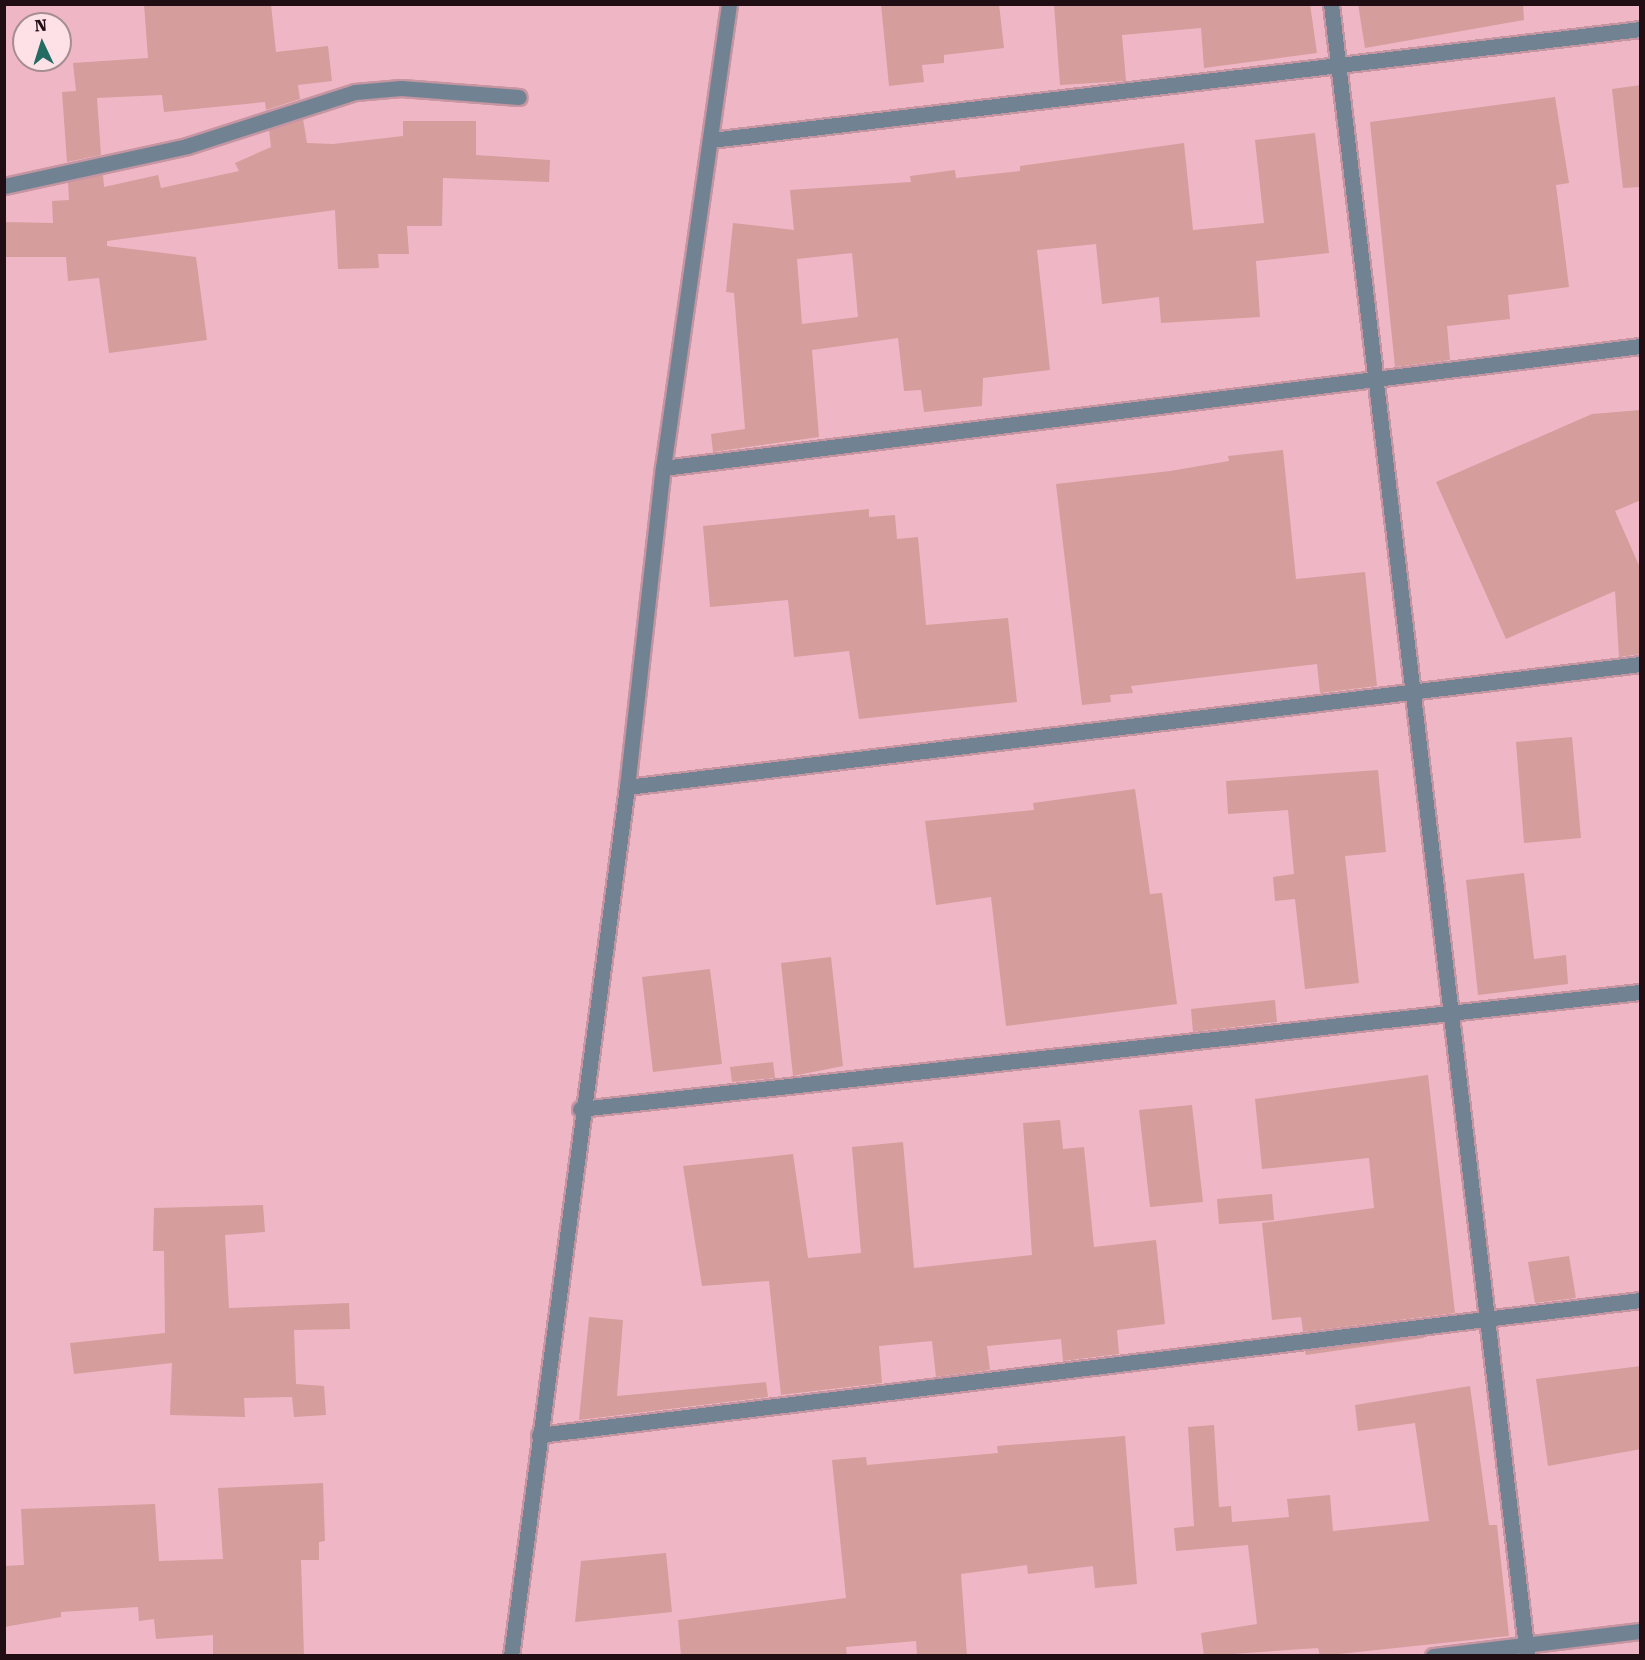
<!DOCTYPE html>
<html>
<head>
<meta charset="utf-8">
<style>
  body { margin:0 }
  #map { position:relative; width:1645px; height:1660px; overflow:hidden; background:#efb7c5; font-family:"Roboto Serif",serif }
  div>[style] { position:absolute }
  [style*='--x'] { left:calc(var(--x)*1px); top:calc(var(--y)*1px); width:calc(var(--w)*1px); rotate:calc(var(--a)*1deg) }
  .building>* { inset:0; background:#d59d9b }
  .roads { filter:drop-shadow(2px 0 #c695a2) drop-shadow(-2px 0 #c695a2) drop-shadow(0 2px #c695a2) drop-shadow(0 -2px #c695a2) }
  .minor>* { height:15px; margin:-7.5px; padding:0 7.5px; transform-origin:7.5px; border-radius:7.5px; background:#718392 }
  span { translate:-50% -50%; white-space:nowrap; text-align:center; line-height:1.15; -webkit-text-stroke:5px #fee0e7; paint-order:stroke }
  .frame { position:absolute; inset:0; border:6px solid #210e14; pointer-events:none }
  .north { position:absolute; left:12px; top:12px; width:60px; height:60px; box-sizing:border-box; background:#fee0e7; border:2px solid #a68c93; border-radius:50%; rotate:356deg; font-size:16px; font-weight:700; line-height:24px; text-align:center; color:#210e14 }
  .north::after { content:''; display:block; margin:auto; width:21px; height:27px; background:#246b61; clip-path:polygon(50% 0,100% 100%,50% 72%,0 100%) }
</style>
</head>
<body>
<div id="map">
  <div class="building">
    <div style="clip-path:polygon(144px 4px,271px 4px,276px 52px,328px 46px,332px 81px,298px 85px,300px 99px,266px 110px,265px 102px,164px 112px,162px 95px,97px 98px,101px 155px,67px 162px,62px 92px,76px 91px,73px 63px,148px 58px)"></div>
    <div style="clip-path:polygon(881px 4px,999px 4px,1004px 48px,944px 55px,944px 63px,922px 65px,924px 82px,889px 86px)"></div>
    <div style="clip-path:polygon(1054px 4px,1310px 4px,1317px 53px,1204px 68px,1201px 28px,1122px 35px,1126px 81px,1060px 85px)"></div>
    <div style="clip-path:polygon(1358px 4px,1523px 4px,1524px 20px,1365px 48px)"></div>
    <div style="clip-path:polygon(1641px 85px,1641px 187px,1623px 188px,1612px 89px)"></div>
    <div style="clip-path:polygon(1555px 97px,1569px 183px,1556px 185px,1569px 287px,1508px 295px,1510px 319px,1447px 326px,1450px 360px,1395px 367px,1370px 122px)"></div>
    <div style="clip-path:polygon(303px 119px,307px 143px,333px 144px,403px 136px,403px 121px,476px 121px,476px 155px,550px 160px,549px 182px,443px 178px,442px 226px,407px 226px,409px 254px,378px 254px,379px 268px,338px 269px,335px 210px,107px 241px,107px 246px,196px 257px,207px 340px,109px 353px,99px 278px,68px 281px,66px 257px,4px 257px,4px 222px,53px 223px,52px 201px,69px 200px,68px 182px,103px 174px,104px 187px,158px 175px,161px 188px,239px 171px,235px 163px,271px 147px,269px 130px)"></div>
    <div style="clip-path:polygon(evenodd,1315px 133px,1329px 253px,1256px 261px,1260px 317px,1161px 323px,1159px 297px,1102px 304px,1096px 244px,1037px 250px,1050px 370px,983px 378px,982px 406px,924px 412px,921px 390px,904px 391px,898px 338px,812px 350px,819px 437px,713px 452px,711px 434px,745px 429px,734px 293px,726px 292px,733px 223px,794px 230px,790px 190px,911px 182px,910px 176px,955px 170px,956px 178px,1020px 171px,1020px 166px,1184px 143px,1193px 230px,1264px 223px,1255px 140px,1315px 133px,852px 253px,858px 317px,802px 324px,797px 259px,852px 253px)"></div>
    <div style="clip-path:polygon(1641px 410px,1641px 500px,1615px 511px,1641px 570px,1641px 654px,1619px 657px,1615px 591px,1506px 639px,1436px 482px,1592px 414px)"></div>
    <div style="clip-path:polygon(1283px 450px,1296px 579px,1365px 572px,1377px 686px,1320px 693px,1317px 664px,1131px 686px,1133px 693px,1110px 695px,1111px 702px,1082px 705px,1056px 484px,1170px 471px,1229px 461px,1228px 456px)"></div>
    <div style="clip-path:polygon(869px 509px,869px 517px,895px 515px,897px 539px,918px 537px,926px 625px,1008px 618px,1017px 702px,859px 719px,849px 651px,794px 657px,788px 600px,710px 607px,703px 526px)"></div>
    <div style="clip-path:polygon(1572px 737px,1581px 838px,1524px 843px,1516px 742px)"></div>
    <div style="clip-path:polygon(1378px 770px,1386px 852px,1345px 856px,1359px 983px,1305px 989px,1295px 899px,1275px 901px,1273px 877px,1294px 874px,1288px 810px,1228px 814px,1226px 781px)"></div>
    <div style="clip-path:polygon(1135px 789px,1150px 894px,1162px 893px,1177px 1004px,1006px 1026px,991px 897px,936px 905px,925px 821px,1034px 810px,1033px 803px)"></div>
    <div style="clip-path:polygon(1524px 873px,1534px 959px,1566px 955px,1568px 984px,1478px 995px,1466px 880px)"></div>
    <div style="clip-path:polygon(831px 957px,843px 1066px,793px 1076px,781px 963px)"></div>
    <div style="clip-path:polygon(710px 969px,722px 1064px,653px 1072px,642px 977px)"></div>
    <div style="clip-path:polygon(1275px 1000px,1277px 1022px,1193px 1032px,1191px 1009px)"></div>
    <div style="clip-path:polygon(773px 1062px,775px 1078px,732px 1082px,730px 1067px)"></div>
    <div style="clip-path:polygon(1428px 1075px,1455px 1313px,1303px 1332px,1301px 1317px,1272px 1320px,1262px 1223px,1374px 1208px,1369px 1158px,1262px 1169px,1255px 1099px)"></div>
    <div style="clip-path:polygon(1192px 1105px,1203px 1202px,1150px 1207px,1139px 1110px)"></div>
    <div style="clip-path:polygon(1060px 1120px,1063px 1149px,1084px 1147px,1094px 1247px,1156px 1240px,1165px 1324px,1117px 1330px,1119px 1354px,1063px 1361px,1061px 1339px,987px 1346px,990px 1370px,936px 1377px,932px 1341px,879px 1346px,882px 1383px,781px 1395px,769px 1281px,702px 1286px,683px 1166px,793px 1154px,808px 1258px,861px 1253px,852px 1147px,903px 1142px,914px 1268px,1032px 1255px,1023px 1123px)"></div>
    <div style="clip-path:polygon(1272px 1194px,1274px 1220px,1219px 1224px,1217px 1199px)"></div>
    <div style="clip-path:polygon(263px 1205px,265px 1232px,225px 1235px,229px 1308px,349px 1303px,350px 1329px,294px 1330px,296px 1384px,324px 1386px,326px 1415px,294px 1417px,292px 1397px,244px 1398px,245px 1417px,170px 1415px,172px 1363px,74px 1374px,70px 1343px,165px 1333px,164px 1251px,153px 1251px,154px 1208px)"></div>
    <div style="clip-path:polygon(1569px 1256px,1576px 1298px,1535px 1303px,1528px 1262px)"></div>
    <div style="clip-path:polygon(589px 1317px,623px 1320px,617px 1396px,766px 1382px,768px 1397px,579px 1420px)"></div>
    <div style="clip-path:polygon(1424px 1336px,1424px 1338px,1306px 1355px,1305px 1351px)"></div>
    <div style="clip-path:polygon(1641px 1366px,1641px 1449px,1548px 1466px,1536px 1379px)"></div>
    <div style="clip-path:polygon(1470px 1386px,1489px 1525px,1497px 1525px,1509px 1636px,1320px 1656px,1318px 1648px,1204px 1656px,1201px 1633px,1257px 1624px,1248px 1545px,1176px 1551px,1174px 1528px,1194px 1526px,1188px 1427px,1214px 1425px,1219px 1507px,1231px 1506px,1232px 1522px,1289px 1517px,1287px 1499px,1330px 1495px,1333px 1531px,1429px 1521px,1415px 1423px,1358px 1431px,1355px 1405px)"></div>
    <div style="clip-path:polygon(1125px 1436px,1137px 1584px,1095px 1588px,1093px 1566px,1028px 1574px,1027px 1565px,961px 1574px,967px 1656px,917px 1656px,916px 1641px,846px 1647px,847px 1656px,681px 1656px,678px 1620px,846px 1598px,832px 1460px,866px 1457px,867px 1465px,998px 1453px,997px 1446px)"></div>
    <div style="clip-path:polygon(323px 1483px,325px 1541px,319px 1542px,319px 1560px,301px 1560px,304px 1656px,213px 1656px,213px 1635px,156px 1639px,154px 1619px,139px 1621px,138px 1607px,61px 1612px,61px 1617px,4px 1627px,4px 1566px,24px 1565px,21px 1509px,155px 1504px,159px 1561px,223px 1559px,218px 1488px)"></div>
    <div style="clip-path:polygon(666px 1553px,672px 1612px,575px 1622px,581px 1561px)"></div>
  </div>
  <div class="roads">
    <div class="minor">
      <div style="--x:1331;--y:4;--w:1664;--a:83.23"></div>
      <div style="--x:711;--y:140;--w:936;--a:-6.81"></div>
      <div style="--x:4;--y:186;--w:187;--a:-12.3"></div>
      <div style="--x:187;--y:146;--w:176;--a:-17.8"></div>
      <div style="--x:355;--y:92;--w:46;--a:-5"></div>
      <div style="--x:401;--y:88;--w:118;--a:4.4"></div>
      <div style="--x:663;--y:468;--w:985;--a:-7.12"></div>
      <div style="--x:627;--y:787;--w:1020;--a:-6.92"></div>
      <div style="--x:580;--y:1109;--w:1066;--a:-6.3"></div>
      <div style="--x:539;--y:1435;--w:1109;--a:-6.99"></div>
      <div style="--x:511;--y:1656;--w:877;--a:-82.4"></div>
      <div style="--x:627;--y:787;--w:321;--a:-83.6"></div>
      <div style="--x:663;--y:468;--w:469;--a:-81.9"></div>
      <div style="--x:1433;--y:1656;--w:209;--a:-6.9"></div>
    </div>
  </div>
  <div class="frame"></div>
  <div class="north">N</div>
</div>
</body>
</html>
